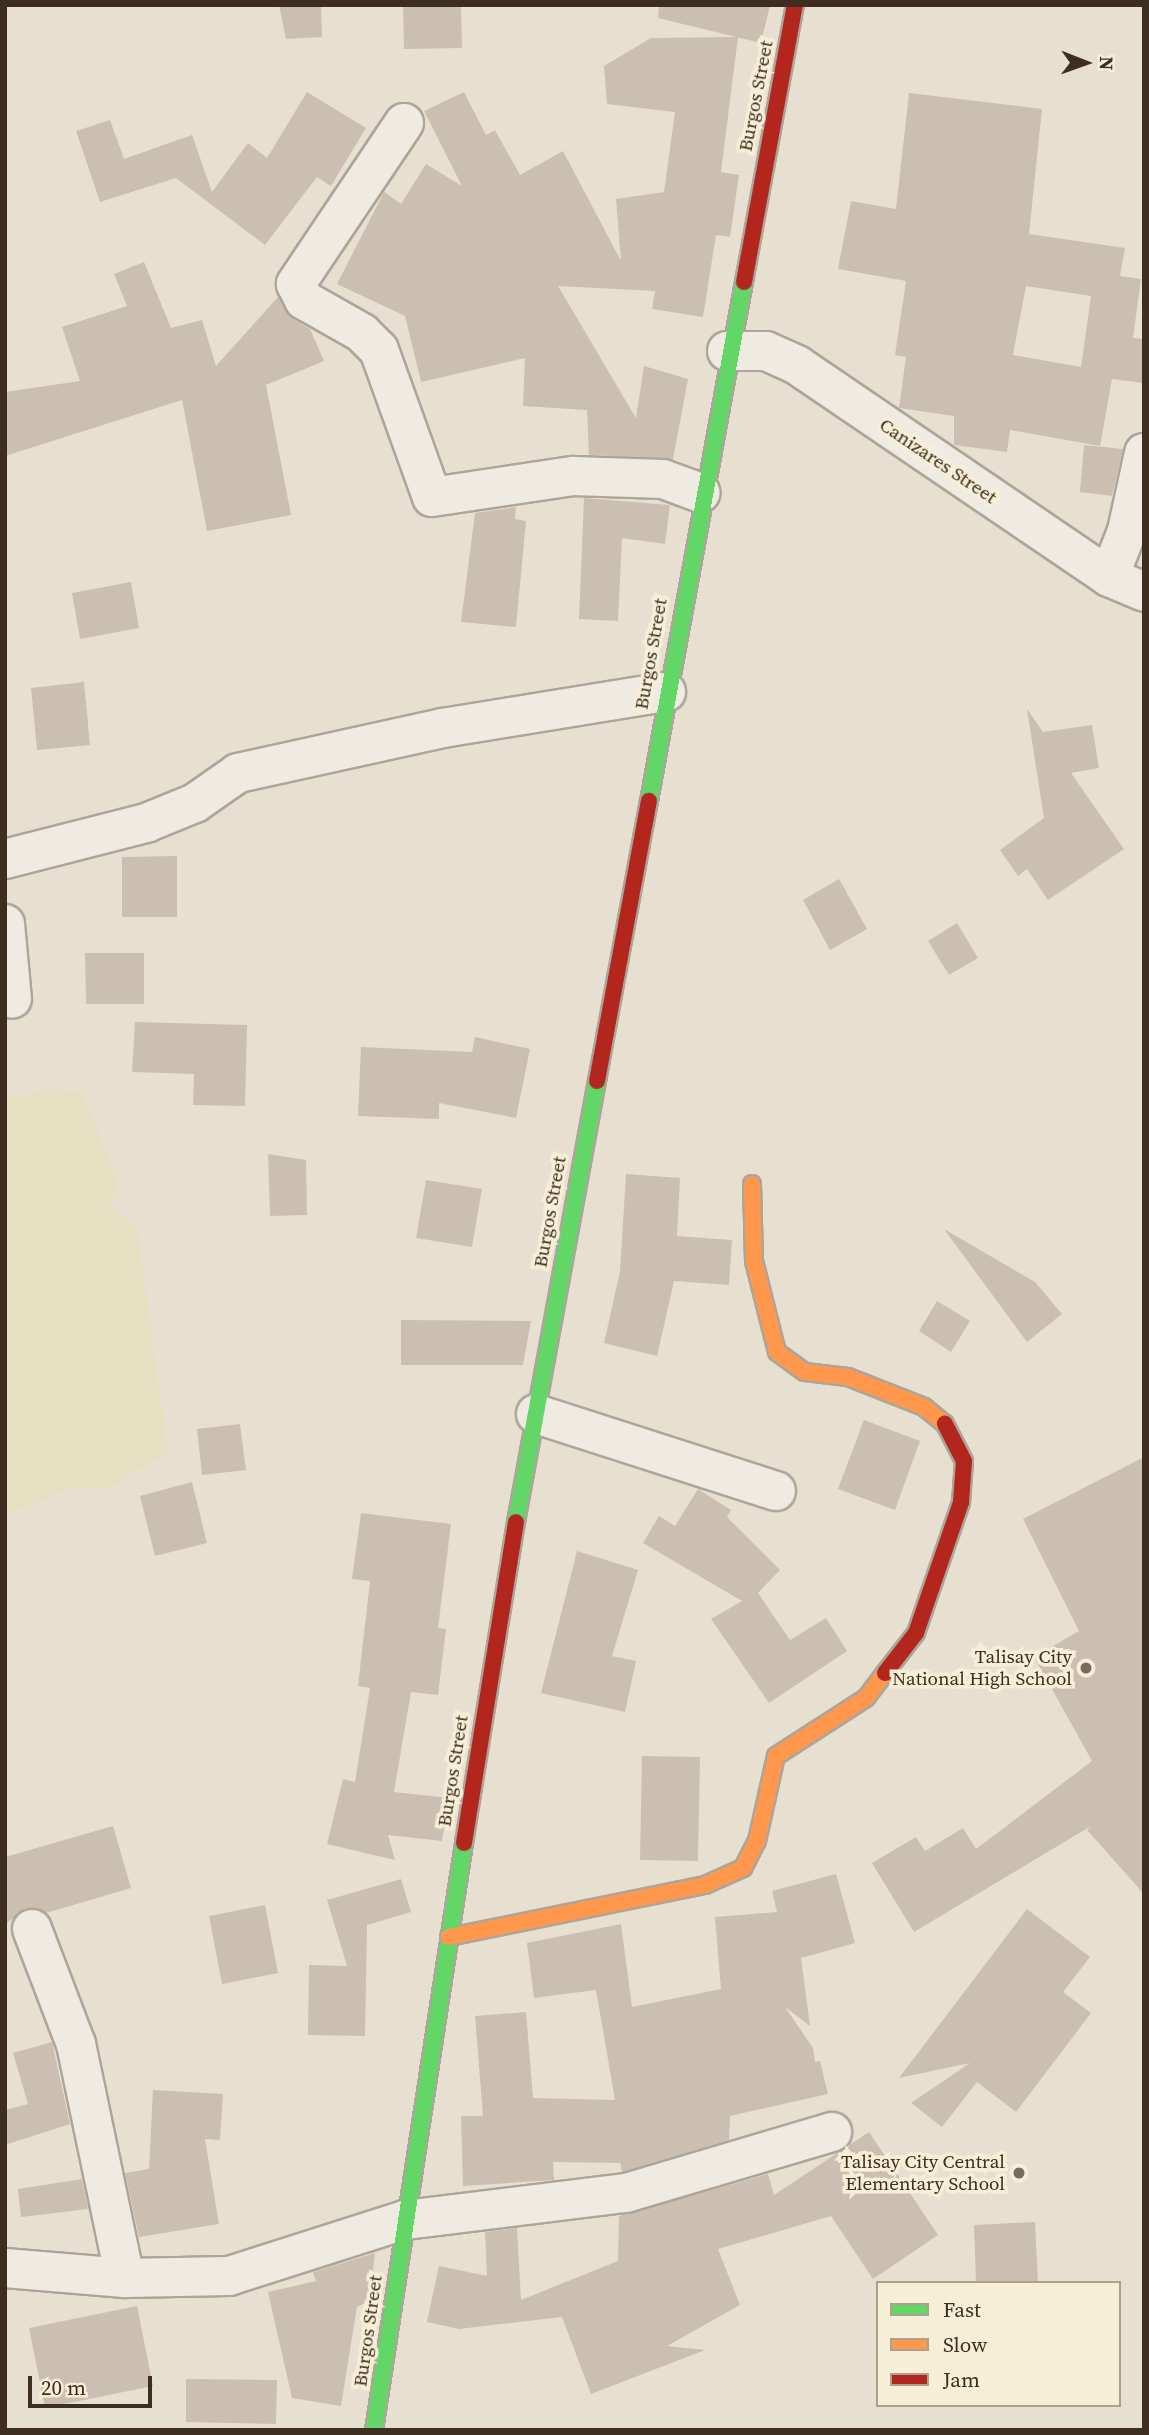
<!DOCTYPE html>
<html>
<head>
<meta charset="utf-8">
<style>
  body { margin:0 }
  #map { position:relative; width:1149px; height:2435px; overflow:hidden; background:#e7e0d1; font-family:"Source Serif 4",serif }
  div>[style] { position:absolute }
  [style*='--x'] { left:calc(var(--x)*1px); top:calc(var(--y)*1px); width:calc(var(--w)*1px); rotate:calc(var(--a)*1deg) }
  .farmland>* { inset:0; background:#e6dfc2 }
  .building>* { inset:0; background:#cbbfb2 }
  .roads { filter:drop-shadow(2px 0 #ada599) drop-shadow(-2px 0 #ada599) drop-shadow(0 2px #ada599) drop-shadow(0 -2px #ada599) }
  .street>* { height:38px; margin:-19px; padding:0 19px; transform-origin:19px; border-radius:19px; background:#efebe3 }
  .fast>* { height:16px; margin:-8px; padding:0 8px; transform-origin:8px; border-radius:8px; background:#63d668 }
  .slow>* { height:16px; margin:-8px; padding:0 8px; transform-origin:8px; border-radius:8px; background:#ff974d }
  .jam>* { height:16px; margin:-8px; padding:0 8px; transform-origin:8px; border-radius:8px; background:#b3261e }
  .dots>* { width:19px; height:19px; translate:-50% -50%; box-sizing:border-box; border:4px solid #f7eed8; border-radius:50% }
  span { translate:-50% -50%; white-space:nowrap; text-align:center; line-height:1.15; -webkit-text-stroke:7px #f7eed8; paint-order:stroke }
  .street-label { font-size:19px; color:#3d2e20 }
  .poi-label { font-size:19px; color:#3d2e20 }
  .right { translate:-100% -50%; text-align:right }
  .frame { position:absolute; inset:0; border:7px solid #3d2e20; pointer-events:none }
  .legend { position:absolute; left:876px; top:2281px; width:245px; height:126px; box-sizing:border-box; background:#f7eed8; border:2px solid #ada18e; margin:0; padding:9px 12px; list-style:none; font-size:21px; color:#3d2e20 }
  .legend li { display:flex; align-items:center; gap:14px; height:35px }
  .legend b { width:35px; border:2px solid #ada18e }
  .north { position:absolute; left:1051px; top:28px; width:70px; height:70px; -webkit-text-stroke:5px #f7eed8; paint-order:stroke; rotate:91deg; font-size:19px; font-weight:700; line-height:28px; text-align:center; color:#3d2e20 }
  .north::after { content:''; display:block; margin:auto; width:24px; height:32px; background:#3d2e20; clip-path:polygon(50% 0,100% 100%,50% 72%,0 100%) }
  .scale { position:absolute; left:28px; top:2376px; width:124px; height:32px; box-sizing:border-box; border:4px solid #3d2e20; border-top:0; padding-left:9px; font-size:21px; line-height:24px; white-space:nowrap; color:#3d2e20; -webkit-text-stroke:5px #f7eed8; paint-order:stroke }
</style>
</head>
<body>
<div id="map">
  <div class="farmland">
    <div style="clip-path:polygon(41px 1089px,82px 1091px,119px 1185px,109px 1205px,137px 1227px,168px 1452px,109px 1488px,72px 1488px,5px 1515px,5px 1091px,23px 1098px)"></div>
  </div>
  <div class="building">
    <div style="clip-path:polygon(279px 5px,321px 5px,322px 37px,286px 39px)"></div>
    <div style="clip-path:polygon(403px 5px,461px 5px,462px 48px,404px 49px)"></div>
    <div style="clip-path:polygon(659px 5px,770px 5px,761px 43px,658px 18px)"></div>
    <div style="clip-path:polygon(738px 37px,721px 172px,739px 175px,730px 237px,716px 235px,703px 317px,652px 309px,655px 291px,558px 286px,636px 418px,644px 366px,688px 379px,673px 459px,589px 455px,587px 410px,523px 406px,525px 358px,421px 382px,405px 316px,337px 284px,384px 192px,401px 204px,426px 164px,462px 186px,424px 111px,464px 92px,486px 135px,495px 130px,520px 175px,563px 151px,621px 261px,616px 199px,664px 192px,675px 112px,607px 104px,604px 66px,651px 38px)"></div>
    <div style="clip-path:polygon(307px 92px,366px 128px,331px 186px,317px 177px,265px 245px,176px 178px,100px 202px,76px 131px,110px 120px,124px 159px,192px 135px,212px 192px,248px 143px,267px 158px)"></div>
    <div style="clip-path:polygon(evenodd,909px 93px,1042px 109px,1029px 234px,1125px 248px,1120px 276px,1141px 279px,1133px 338px,1144px 339px,1144px 383px,1112px 379px,1100px 446px,1010px 430px,1007px 452px,954px 445px,954px 416px,899px 408px,906px 357px,895px 355px,906px 281px,838px 269px,851px 201px,896px 209px,909px 93px,1026px 286px,1091px 296px,1081px 367px,1013px 355px,1026px 286px)"></div>
    <div style="clip-path:polygon(144px 262px,171px 328px,202px 320px,216px 366px,278px 297px,293px 319px,310px 329px,324px 361px,266px 385px,291px 515px,207px 531px,182px 400px,5px 456px,5px 392px,80px 381px,62px 327px,127px 306px,114px 274px)"></div>
    <div style="clip-path:polygon(1084px 445px,1123px 449px,1112px 496px,1080px 492px)"></div>
    <div style="clip-path:polygon(584px 498px,670px 505px,665px 544px,622px 538px,618px 621px,579px 619px)"></div>
    <div style="clip-path:polygon(516px 507px,515px 519px,526px 521px,516px 627px,461px 622px,475px 513px)"></div>
    <div style="clip-path:polygon(131px 582px,139px 628px,80px 639px,72px 593px)"></div>
    <div style="clip-path:polygon(84px 682px,90px 745px,37px 750px,31px 688px)"></div>
    <div style="clip-path:polygon(1027px 709px,1043px 732px,1092px 725px,1099px 768px,1071px 773px,1124px 849px,1048px 900px,1027px 869px,1018px 876px,1000px 850px,1044px 818px)"></div>
    <div style="clip-path:polygon(177px 856px,177px 917px,122px 917px,122px 857px)"></div>
    <div style="clip-path:polygon(839px 879px,867px 929px,830px 950px,803px 900px)"></div>
    <div style="clip-path:polygon(957px 923px,978px 958px,949px 975px,928px 941px)"></div>
    <div style="clip-path:polygon(85px 953px,144px 953px,144px 1004px,86px 1004px)"></div>
    <div style="clip-path:polygon(135px 1022px,247px 1025px,245px 1106px,193px 1105px,194px 1074px,132px 1072px)"></div>
    <div style="clip-path:polygon(475px 1037px,530px 1049px,516px 1118px,439px 1103px,439px 1119px,358px 1116px,361px 1047px,472px 1052px)"></div>
    <div style="clip-path:polygon(268px 1154px,306px 1160px,307px 1215px,270px 1216px)"></div>
    <div style="clip-path:polygon(626px 1174px,680px 1178px,677px 1236px,732px 1240px,729px 1285px,674px 1281px,657px 1356px,604px 1343px,620px 1271px)"></div>
    <div style="clip-path:polygon(426px 1180px,482px 1189px,472px 1247px,416px 1238px)"></div>
    <div style="clip-path:polygon(944px 1229px,1035px 1282px,1062px 1314px,1027px 1342px)"></div>
    <div style="clip-path:polygon(937px 1301px,970px 1321px,951px 1352px,919px 1331px)"></div>
    <div style="clip-path:polygon(401px 1320px,531px 1321px,523px 1365px,401px 1365px)"></div>
    <div style="clip-path:polygon(864px 1420px,920px 1441px,895px 1510px,838px 1489px)"></div>
    <div style="clip-path:polygon(240px 1424px,246px 1470px,202px 1475px,197px 1429px)"></div>
    <div style="clip-path:polygon(1144px 1457px,1144px 1894px,1087px 1830px,1091px 1826px,914px 1932px,872px 1863px,916px 1837px,925px 1851px,963px 1828px,976px 1849px,1092px 1761px,1034px 1657px,1079px 1631px,1023px 1519px)"></div>
    <div style="clip-path:polygon(192px 1482px,207px 1543px,155px 1556px,140px 1496px)"></div>
    <div style="clip-path:polygon(698px 1489px,731px 1510px,727px 1517px,780px 1570px,758px 1593px,790px 1640px,826px 1618px,847px 1651px,769px 1703px,711px 1619px,742px 1601px,643px 1543px,659px 1516px,675px 1526px)"></div>
    <div style="clip-path:polygon(361px 1513px,451px 1524px,438px 1628px,446px 1629px,438px 1695px,411px 1692px,394px 1792px,449px 1798px,442px 1841px,388px 1835px,395px 1860px,327px 1844px,343px 1779px,355px 1782px,370px 1688px,358px 1686px,370px 1581px,352px 1579px)"></div>
    <div style="clip-path:polygon(577px 1551px,638px 1570px,612px 1656px,636px 1661px,625px 1712px,541px 1693px)"></div>
    <div style="clip-path:polygon(642px 1756px,700px 1757px,698px 1861px,640px 1860px)"></div>
    <div style="clip-path:polygon(113px 1826px,131px 1888px,46px 1913px,25px 1908px,5px 1925px,5px 1857px)"></div>
    <div style="clip-path:polygon(836px 1874px,855px 1943px,801px 1958px,810px 2026px,785px 2007px,813px 2048px,815px 2062px,820px 2061px,828px 2094px,730px 2116px,729px 2140px,622px 2172px,620px 2163px,553px 2162px,554px 2180px,463px 2186px,461px 2116px,483px 2116px,475px 2016px,526px 2012px,533px 2098px,615px 2100px,596px 1990px,534px 1998px,527px 1943px,621px 1924px,632px 2007px,721px 1989px,715px 1917px,777px 1912px,772px 1891px)"></div>
    <div style="clip-path:polygon(401px 1879px,411px 1912px,367px 1925px,365px 2036px,308px 2035px,309px 1965px,347px 1966px,327px 1900px)"></div>
    <div style="clip-path:polygon(265px 1905px,278px 1973px,222px 1984px,209px 1916px)"></div>
    <div style="clip-path:polygon(1027px 1909px,1090px 1957px,1063px 1992px,1091px 2013px,1016px 2112px,977px 2082px,942px 2127px,911px 2103px,970px 2063px,899px 2078px)"></div>
    <div style="clip-path:polygon(52px 2042px,70px 2124px,5px 2145px,5px 2110px,28px 2104px,13px 2053px)"></div>
    <div style="clip-path:polygon(153px 2090px,223px 2094px,220px 2140px,205px 2139px,219px 2224px,139px 2237px,125px 2173px,149px 2169px)"></div>
    <div style="clip-path:polygon(869px 2132px,938px 2235px,873px 2279px,831px 2216px,718px 2249px,740px 2305px,667px 2346px,705px 2350px,591px 2394px,562px 2317px,459px 2329px,427px 2322px,439px 2266px,487px 2276px,485px 2232px,517px 2228px,521px 2300px,618px 2261px,619px 2216px,768px 2174px,774px 2195px)"></div>
    <div style="clip-path:polygon(82px 2179px,88px 2209px,21px 2217px,18px 2189px)"></div>
    <div style="clip-path:polygon(1035px 2222px,1038px 2283px,976px 2283px,974px 2225px)"></div>
    <div style="clip-path:polygon(375px 2253px,369px 2301px,357px 2307px,341px 2406px,292px 2398px,268px 2292px,316px 2281px,313px 2272px)"></div>
    <div style="clip-path:polygon(137px 2306px,153px 2386px,45px 2408px,29px 2328px)"></div>
    <div style="clip-path:polygon(186px 2379px,277px 2380px,276px 2424px,186px 2422px)"></div>
  </div>
  <div class="roads">
    <div class="street">
      <div style="--x:404;--y:123;--w:194;--a:123.9"></div>
      <div style="--x:296;--y:284;--w:18;--a:63"></div>
      <div style="--x:304;--y:300;--w:67;--a:29.6"></div>
      <div style="--x:362;--y:333;--w:24;--a:45"></div>
      <div style="--x:379;--y:350;--w:156;--a:70.2"></div>
      <div style="--x:432;--y:497;--w:143;--a:-8.5"></div>
      <div style="--x:573;--y:476;--w:90;--a:1.9"></div>
      <div style="--x:663;--y:479;--w:40;--a:20.2"></div>
      <div style="--x:727;--y:351;--w:39;--a:0"></div>
      <div style="--x:766;--y:351;--w:34;--a:24"></div>
      <div style="--x:797;--y:365;--w:377;--a:34.2"></div>
      <div style="--x:1109;--y:577;--w:38;--a:23"></div>
      <div style="--x:1109;--y:577;--w:49;--a:-68.6"></div>
      <div style="--x:1127;--y:531;--w:80;--a:-77.7"></div>
      <div style="--x:5;--y:859;--w:146;--a:-14.3"></div>
      <div style="--x:146;--y:823;--w:53;--a:-22.2"></div>
      <div style="--x:195;--y:803;--w:52;--a:-34.9"></div>
      <div style="--x:238;--y:773;--w:210;--a:-12.4"></div>
      <div style="--x:443;--y:728;--w:226;--a:-9.2"></div>
      <div style="--x:5;--y:924;--w:75;--a:84.7"></div>
      <div style="--x:536;--y:1414;--w:252;--a:17.8"></div>
      <div style="--x:32;--y:1929;--w:123;--a:69.1"></div>
      <div style="--x:76;--y:2044;--w:239;--a:78.2"></div>
      <div style="--x:5;--y:2268;--w:120;--a:4.8"></div>
      <div style="--x:125;--y:2278;--w:104;--a:-1.1"></div>
      <div style="--x:229;--y:2276;--w:185;--a:-17.7"></div>
      <div style="--x:405;--y:2220;--w:223;--a:-7"></div>
      <div style="--x:626;--y:2193;--w:215;--a:-16.5"></div>
    </div>
    <div class="fast">
      <div style="--x:649;--y:801;--w:528;--a:-79.63"></div>
      <div style="--x:516;--y:1522;--w:448;--a:-79.6"></div>
      <div style="--x:374;--y:2430;--w:594;--a:-81.28"></div>
    </div>
    <div class="slow">
      <div style="--x:752;--y:1184;--w:77;--a:88.5"></div>
      <div style="--x:754;--y:1261;--w:94;--a:75.8"></div>
      <div style="--x:777;--y:1352;--w:34;--a:36"></div>
      <div style="--x:805;--y:1372;--w:43;--a:6.6"></div>
      <div style="--x:848;--y:1377;--w:82;--a:21.5"></div>
      <div style="--x:924;--y:1407;--w:27;--a:39"></div>
      <div style="--x:449;--y:1937;--w:261;--a:-11.5"></div>
      <div style="--x:705;--y:1885;--w:42;--a:-24.1"></div>
      <div style="--x:743;--y:1868;--w:30;--a:-63"></div>
      <div style="--x:757;--y:1841;--w:87;--a:-77.4"></div>
      <div style="--x:776;--y:1756;--w:107;--a:-32.8"></div>
      <div style="--x:866;--y:1698;--w:31;--a:-53"></div>
    </div>
    <div class="jam">
      <div style="--x:744;--y:282;--w:282;--a:-79.6"></div>
      <div style="--x:597;--y:1081;--w:285;--a:-79.5"></div>
      <div style="--x:885;--y:1673;--w:51;--a:-52.2"></div>
      <div style="--x:916;--y:1633;--w:139;--a:-71"></div>
      <div style="--x:961;--y:1502;--w:41;--a:-85.8"></div>
      <div style="--x:964;--y:1461;--w:42;--a:-117.2"></div>
      <div style="--x:464;--y:1843;--w:325;--a:-80.8"></div>
    </div>
  </div>
  <div class="dots">
    <div style="left:1086px;top:1668px;background:#786c5e"></div>
    <div style="left:1019px;top:2173px;background:#786c5e"></div>
  </div>
  <div class="street-label">
    <span style="left:756px;top:96px;rotate:-79deg">Burgos Street</span>
    <span style="left:938px;top:461px;rotate:34deg">Canizares Street</span>
    <span style="left:651px;top:654px;rotate:-80deg">Burgos Street</span>
    <span style="left:550px;top:1212px;rotate:-80deg">Burgos Street</span>
    <span style="left:453px;top:1771px;rotate:-81deg">Burgos Street</span>
    <span style="left:368px;top:2331px;rotate:-82deg">Burgos Street</span>
  </div>
  <div class="poi-label">
    <span class="right" style="left:1072px;top:1668px">Talisay City<br>National High School</span>
    <span class="right" style="left:1005px;top:2173px">Talisay City Central<br>Elementary School</span>
  </div>
  <div class="frame"></div>
  <ul class="legend">
  <li><b style="height:9px;background:#63d668"></b>Fast</li>
  <li><b style="height:9px;background:#ff974d"></b>Slow</li>
  <li><b style="height:9px;background:#b3261e"></b>Jam</li>
  </ul>
  <div class="north">N</div>
  <div class="scale">20 m</div>
</div>
</body>
</html>
